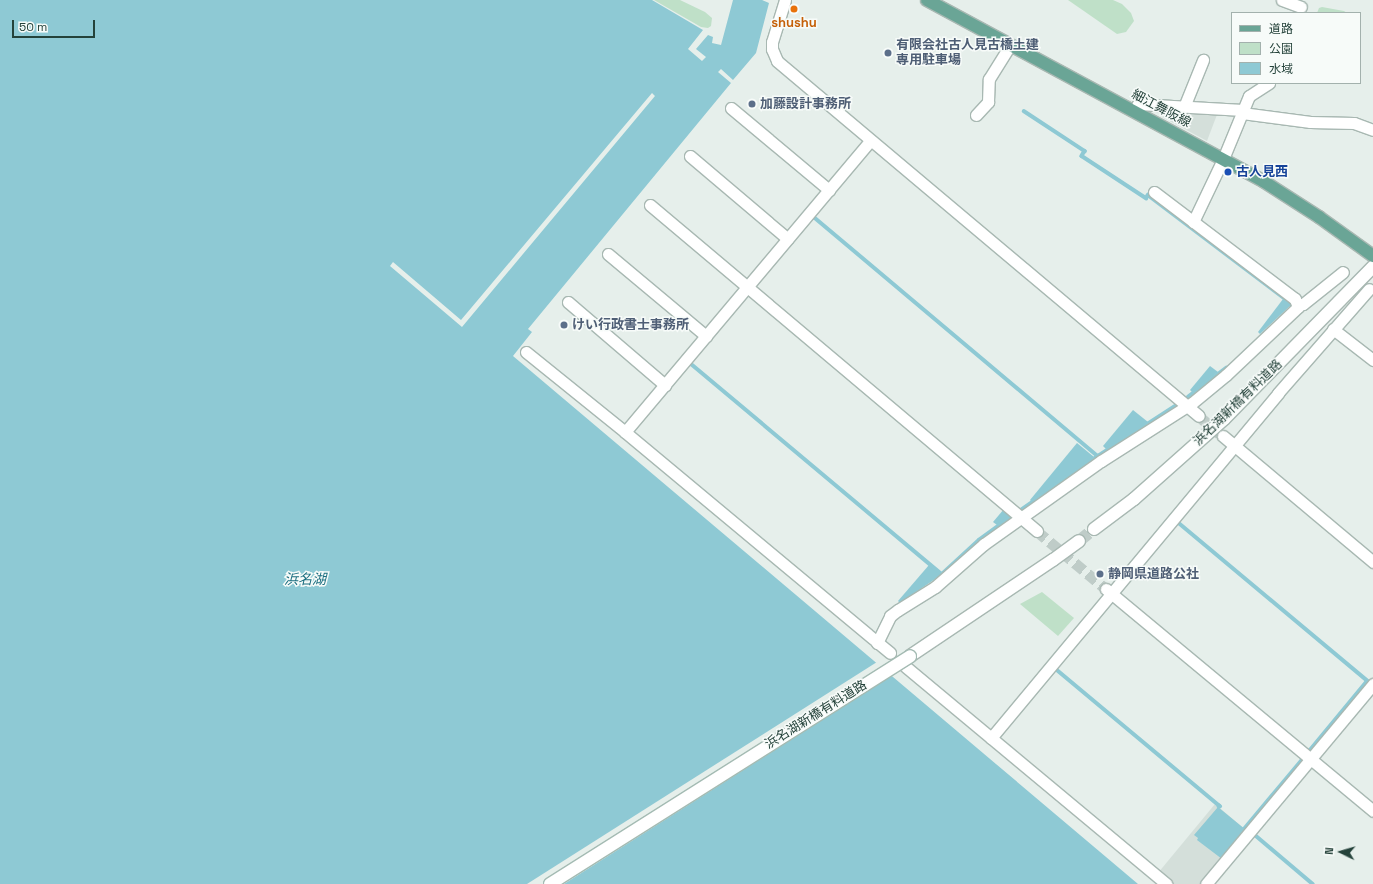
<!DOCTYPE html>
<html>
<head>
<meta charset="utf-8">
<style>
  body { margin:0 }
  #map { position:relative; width:1373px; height:884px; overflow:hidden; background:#e6efeb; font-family:"Space Grotesk","Noto Sans JP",sans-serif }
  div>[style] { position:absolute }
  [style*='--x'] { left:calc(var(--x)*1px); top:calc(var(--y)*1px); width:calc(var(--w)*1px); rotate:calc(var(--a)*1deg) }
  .built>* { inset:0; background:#d4dfda }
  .green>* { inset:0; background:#bfe0c8 }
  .water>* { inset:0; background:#8ec9d4 }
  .pier>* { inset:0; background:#e6efeb }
  .stream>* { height:3.5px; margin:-1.75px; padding:0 1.75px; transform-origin:1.75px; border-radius:1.75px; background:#8ec9d4 }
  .minor-tunnel>* { height:11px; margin-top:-5.5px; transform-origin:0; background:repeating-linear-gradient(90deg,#bfccc8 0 11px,transparent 0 16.5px) }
  .secondary-tunnel>* { height:12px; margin-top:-6px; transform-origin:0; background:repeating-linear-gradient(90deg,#bfccc8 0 12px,transparent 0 18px) }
  .roads { filter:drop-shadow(1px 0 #a8b8b2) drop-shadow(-1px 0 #a8b8b2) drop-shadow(0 1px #a8b8b2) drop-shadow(0 -1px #a8b8b2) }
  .minor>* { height:11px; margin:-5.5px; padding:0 5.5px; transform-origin:5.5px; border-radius:5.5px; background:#fff }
  .secondary>* { height:12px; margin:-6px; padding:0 6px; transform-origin:6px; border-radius:6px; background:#fff }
  .primary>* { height:12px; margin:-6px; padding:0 6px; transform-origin:6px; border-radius:6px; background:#6aa596 }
  .bridges { filter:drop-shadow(1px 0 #a4bbb3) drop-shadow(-1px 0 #a4bbb3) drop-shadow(0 1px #a4bbb3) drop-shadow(0 -1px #a4bbb3) }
  .secondary-bridge>* { height:12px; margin:-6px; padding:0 6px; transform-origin:6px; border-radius:6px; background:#fff }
  .dots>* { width:11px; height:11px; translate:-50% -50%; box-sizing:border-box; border:2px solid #f7fbf9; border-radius:50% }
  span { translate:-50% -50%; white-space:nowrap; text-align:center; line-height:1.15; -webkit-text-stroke:3px #f7fbf9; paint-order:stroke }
  .food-label { font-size:13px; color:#c56008; font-weight:700 }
  .service-label { font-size:13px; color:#4e5e75; font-weight:700 }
  .left { translate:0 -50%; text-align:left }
  .street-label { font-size:13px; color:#24423a }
  .transit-label { font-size:13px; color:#164399; font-weight:700 }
  .water-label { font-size:14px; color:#1c6f80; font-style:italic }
  .legend { position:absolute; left:1231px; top:12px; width:130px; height:72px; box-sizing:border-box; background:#f7fbf9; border:1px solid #a3b1ad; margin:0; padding:5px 7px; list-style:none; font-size:12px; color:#24423a }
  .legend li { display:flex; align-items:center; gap:8px; height:20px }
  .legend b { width:20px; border:1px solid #a3b1ad }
  .north { position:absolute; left:1321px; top:832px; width:40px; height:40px; -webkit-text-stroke:3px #f7fbf9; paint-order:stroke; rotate:275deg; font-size:11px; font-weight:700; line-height:16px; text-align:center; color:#24423a }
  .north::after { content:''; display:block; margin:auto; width:14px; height:18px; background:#24423a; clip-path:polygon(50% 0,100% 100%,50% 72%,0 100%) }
  .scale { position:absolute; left:12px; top:20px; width:83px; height:18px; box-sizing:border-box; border:2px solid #24423a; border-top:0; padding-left:5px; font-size:12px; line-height:14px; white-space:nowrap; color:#24423a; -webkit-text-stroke:3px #f7fbf9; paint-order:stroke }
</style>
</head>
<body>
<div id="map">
  <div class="built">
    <div style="clip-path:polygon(1167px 108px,1218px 112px,1207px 141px,1162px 117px)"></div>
    <div style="clip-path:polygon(1215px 804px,1247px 831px,1202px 884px,1171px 884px,1158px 873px)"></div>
  </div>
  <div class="green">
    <div style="clip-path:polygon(654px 0,680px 0,705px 12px,712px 18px,711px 26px,708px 28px,701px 27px)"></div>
    <div style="clip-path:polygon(1068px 0,1113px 0,1122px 4px,1131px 13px,1134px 21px,1126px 32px,1117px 34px)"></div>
    <div style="clip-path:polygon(1322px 7px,1344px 11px,1347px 13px,1317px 13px,1319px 8px)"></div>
    <div style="clip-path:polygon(1042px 592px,1074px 618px,1058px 636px,1020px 604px)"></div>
  </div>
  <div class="water">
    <div style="clip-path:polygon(0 0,652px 0,703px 30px,688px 49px,702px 61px,706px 57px,696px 49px,708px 35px,713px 37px,712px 43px,721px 45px,733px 0,762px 0,769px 3px,756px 53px,733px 80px,721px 69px,718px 72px,731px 83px,528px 329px,532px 332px,513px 356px,1138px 884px,0 884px)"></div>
    <div style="clip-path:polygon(1283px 299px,1291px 305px,1260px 334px,1258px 332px)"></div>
    <div style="clip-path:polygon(1210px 366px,1218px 372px,1192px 392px,1190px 390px)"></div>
    <div style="clip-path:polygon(1133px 410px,1148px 422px,1106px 449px,1103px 446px)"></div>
    <div style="clip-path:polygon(1077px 443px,1094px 457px,1031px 501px,1030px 500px)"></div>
    <div style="clip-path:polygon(1004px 509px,1011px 515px,997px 525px,993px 522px)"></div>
    <div style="clip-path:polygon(929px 565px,941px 575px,900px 603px,898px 601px)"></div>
    <div style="clip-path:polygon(1218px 807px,1246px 830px,1222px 859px,1197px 840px,1198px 838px,1194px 835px)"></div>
  </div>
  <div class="pier">
    <div style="clip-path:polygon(652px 93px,655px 96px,462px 327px,390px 266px,393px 262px,461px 320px)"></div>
    <div style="clip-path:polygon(877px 662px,893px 675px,564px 884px,527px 884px)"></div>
  </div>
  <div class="stream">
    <div style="--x:1024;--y:111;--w:73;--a:33.3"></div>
    <div style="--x:1085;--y:151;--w:6;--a:121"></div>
    <div style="--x:1082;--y:156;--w:77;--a:33.3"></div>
    <div style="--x:1146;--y:198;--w:4;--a:-56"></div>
    <div style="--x:1148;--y:195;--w:181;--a:37.1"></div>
    <div style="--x:1292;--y:304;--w:2;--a:90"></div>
    <div style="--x:814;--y:217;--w:371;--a:40.1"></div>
    <div style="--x:689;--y:362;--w:330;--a:40"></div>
    <div style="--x:942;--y:574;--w:50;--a:-42.6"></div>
    <div style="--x:979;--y:540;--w:39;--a:-36"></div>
    <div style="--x:1188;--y:397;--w:48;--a:-37.3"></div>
    <div style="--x:1021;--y:510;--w:94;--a:-35"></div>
    <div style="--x:1098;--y:456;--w:92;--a:-33"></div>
    <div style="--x:1179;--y:523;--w:248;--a:39.9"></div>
    <div style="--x:1056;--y:669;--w:214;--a:39.9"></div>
    <div style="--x:1220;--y:806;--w:1;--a:135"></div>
    <div style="--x:1310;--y:750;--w:89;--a:-50.4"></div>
    <div style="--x:1244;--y:829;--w:90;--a:-50"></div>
    <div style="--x:1254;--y:834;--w:77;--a:40.3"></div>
  </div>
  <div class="minor-tunnel">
    <div style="--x:1199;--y:416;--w:28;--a:41"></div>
    <div style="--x:1037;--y:531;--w:90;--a:40"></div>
  </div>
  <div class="secondary-tunnel">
    <div style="--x:1079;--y:541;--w:19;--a:-39"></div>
  </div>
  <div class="roads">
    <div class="minor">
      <div style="--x:785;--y:0;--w:44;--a:107.2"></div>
      <div style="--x:772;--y:42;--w:7;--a:90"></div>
      <div style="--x:772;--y:49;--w:13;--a:67"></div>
      <div style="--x:777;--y:61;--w:551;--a:40.07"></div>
      <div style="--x:1282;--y:0;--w:20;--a:20"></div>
      <div style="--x:1184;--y:107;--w:51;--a:-68"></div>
      <div style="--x:731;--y:108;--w:128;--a:39.9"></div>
      <div style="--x:1134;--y:111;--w:8;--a:-60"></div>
      <div style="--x:1138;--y:104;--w:105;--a:3.3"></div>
      <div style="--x:1242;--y:113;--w:69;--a:7.5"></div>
      <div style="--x:1310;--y:122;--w:44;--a:1.3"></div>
      <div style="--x:1354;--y:123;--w:20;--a:20"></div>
      <div style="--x:976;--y:115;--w:18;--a:-47"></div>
      <div style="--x:988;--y:102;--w:23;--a:-88"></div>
      <div style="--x:989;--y:79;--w:40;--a:-58"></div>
      <div style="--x:690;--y:156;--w:128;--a:40.3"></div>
      <div style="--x:650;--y:205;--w:506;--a:40.11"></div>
      <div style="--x:1193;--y:222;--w:70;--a:-64.5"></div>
      <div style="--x:1223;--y:159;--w:68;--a:-67.6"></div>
      <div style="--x:1249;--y:96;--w:24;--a:-33"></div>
      <div style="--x:608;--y:254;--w:128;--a:39.9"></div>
      <div style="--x:568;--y:302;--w:128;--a:40.6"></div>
      <div style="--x:1298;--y:305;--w:5;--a:-11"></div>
      <div style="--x:1303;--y:304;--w:51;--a:-38.7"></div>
      <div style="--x:1333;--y:329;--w:51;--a:37.8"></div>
      <div style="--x:526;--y:352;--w:127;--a:38.9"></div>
      <div style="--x:625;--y:432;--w:345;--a:39.8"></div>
      <div style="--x:625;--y:432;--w:380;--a:-49.9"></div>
      <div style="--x:1223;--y:436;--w:196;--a:40"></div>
      <div style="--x:1106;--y:589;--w:347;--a:39.7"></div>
      <div style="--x:877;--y:643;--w:30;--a:-64"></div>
      <div style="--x:890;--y:616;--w:10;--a:-37"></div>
      <div style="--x:898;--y:610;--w:44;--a:-31.9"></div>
      <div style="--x:935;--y:587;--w:65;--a:-41.3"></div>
      <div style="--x:984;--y:544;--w:143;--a:-35.4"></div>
      <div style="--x:1101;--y:461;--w:108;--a:-32.5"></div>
      <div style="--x:1192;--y:403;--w:44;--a:-39.5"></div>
      <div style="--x:1226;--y:375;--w:99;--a:-43.4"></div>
      <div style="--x:1298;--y:307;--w:9;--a:-111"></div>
      <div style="--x:1295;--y:299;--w:177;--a:-142.8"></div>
      <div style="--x:906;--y:667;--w:339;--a:39.8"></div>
      <div style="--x:991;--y:738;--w:449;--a:-50.2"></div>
      <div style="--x:1278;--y:393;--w:138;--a:-48.8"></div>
      <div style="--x:1206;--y:884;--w:261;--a:-50.1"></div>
    </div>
    <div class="secondary">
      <div style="--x:1094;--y:529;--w:50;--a:-36.9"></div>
      <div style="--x:1134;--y:499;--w:120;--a:-41.6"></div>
      <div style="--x:1224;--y:419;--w:213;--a:-45.6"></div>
      <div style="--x:910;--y:656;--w:172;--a:-33.9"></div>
      <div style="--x:1053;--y:560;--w:32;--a:-36"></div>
    </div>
    <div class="primary">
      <div style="--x:927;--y:0;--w:382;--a:28.3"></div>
      <div style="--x:1263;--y:181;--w:67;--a:32.7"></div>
      <div style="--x:1319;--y:217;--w:67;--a:35.8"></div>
    </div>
  </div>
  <div class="bridges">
    <div class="secondary-bridge">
      <div style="--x:550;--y:884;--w:426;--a:-32.3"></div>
    </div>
  </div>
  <div class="dots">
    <div style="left:794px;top:9px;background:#e8710a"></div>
    <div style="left:888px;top:53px;background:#5c6f8a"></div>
    <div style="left:752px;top:104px;background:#5c6f8a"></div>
    <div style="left:1228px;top:172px;background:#1a4fb4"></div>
    <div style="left:564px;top:325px;background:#5c6f8a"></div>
    <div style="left:1100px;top:574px;background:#5c6f8a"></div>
  </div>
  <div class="food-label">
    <span style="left:794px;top:23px">shushu</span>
  </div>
  <div class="service-label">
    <span class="left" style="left:896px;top:53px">有限会社古人見古橋土建<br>専用駐車場</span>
    <span class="left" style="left:760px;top:104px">加藤設計事務所</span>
    <span class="left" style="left:572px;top:325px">けい行政書士事務所</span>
    <span class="left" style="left:1108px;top:574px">静岡県道路公社</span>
  </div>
  <div class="street-label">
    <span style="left:1161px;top:109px;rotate:28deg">細江舞阪線</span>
    <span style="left:1238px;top:403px;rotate:-44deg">浜名湖新橋有料道路</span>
    <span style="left:816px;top:715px;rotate:-32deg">浜名湖新橋有料道路</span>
  </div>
  <div class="transit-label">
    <span class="left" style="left:1236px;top:172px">古人見西</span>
  </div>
  <div class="water-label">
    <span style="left:305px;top:579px">浜名湖</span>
  </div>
  <ul class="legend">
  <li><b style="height:5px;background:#6aa596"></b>道路</li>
  <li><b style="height:11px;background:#bfe0c8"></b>公園</li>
  <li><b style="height:11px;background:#8ec9d4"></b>水域</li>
  </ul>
  <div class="north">N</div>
  <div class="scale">50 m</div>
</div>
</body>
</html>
